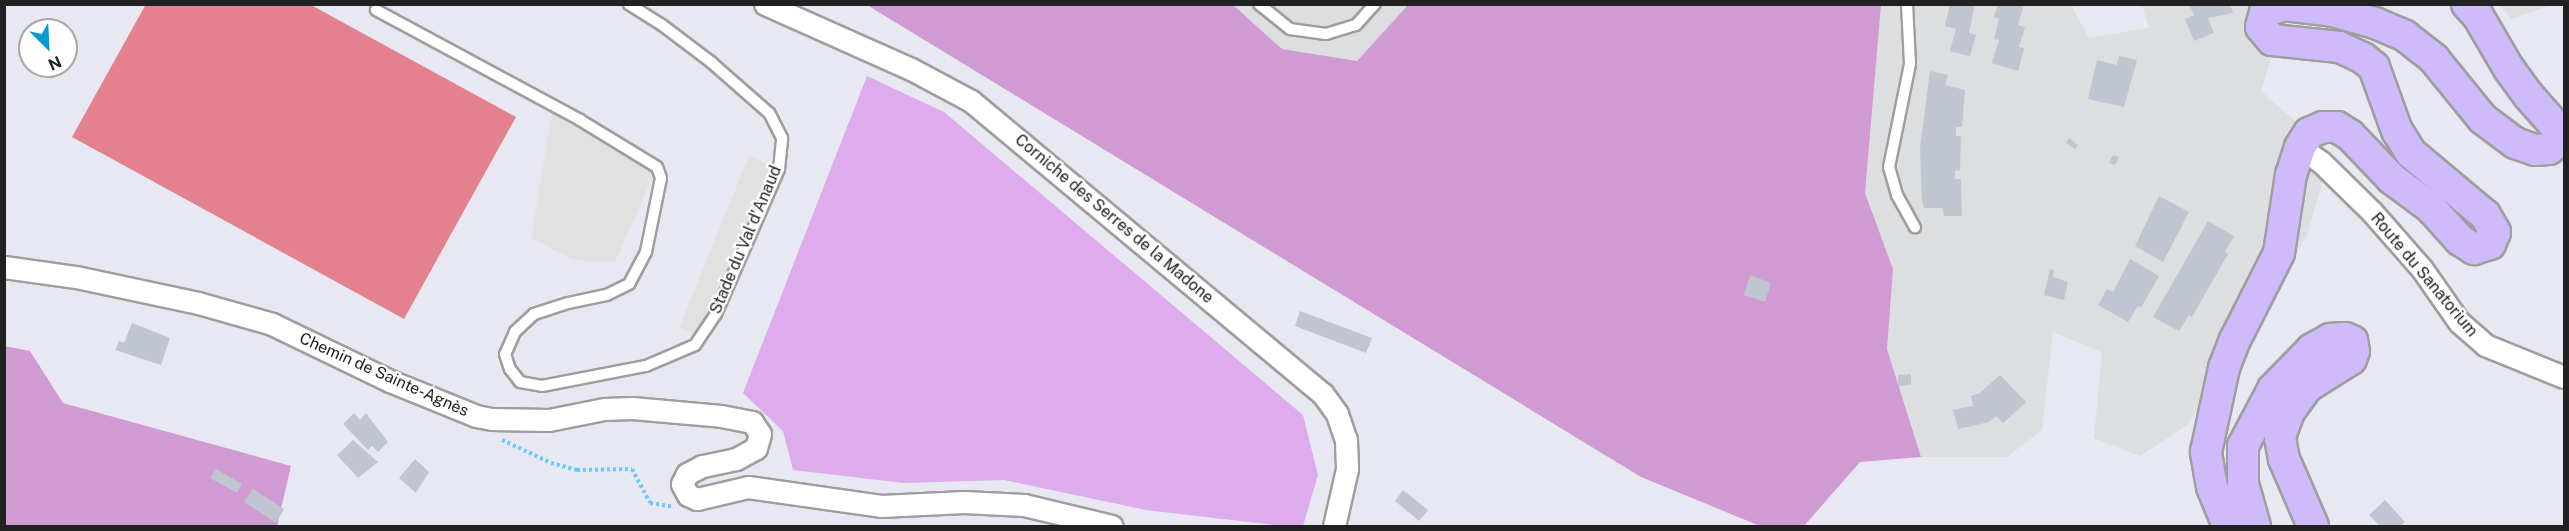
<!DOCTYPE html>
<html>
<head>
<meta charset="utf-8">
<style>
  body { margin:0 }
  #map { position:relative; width:2569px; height:531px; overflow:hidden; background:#e7e8f1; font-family:"Public Sans",sans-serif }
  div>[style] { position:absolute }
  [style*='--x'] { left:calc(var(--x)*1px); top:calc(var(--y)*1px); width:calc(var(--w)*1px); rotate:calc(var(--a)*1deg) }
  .residential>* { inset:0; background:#dddedf }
  .grass>* { inset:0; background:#deabed }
  .forest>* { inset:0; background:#d09ad2 }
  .pitch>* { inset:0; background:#e3828e }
  .parking>* { inset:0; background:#e1e1e1 }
  .building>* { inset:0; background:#c0c5d1 }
  .path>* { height:4px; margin-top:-2px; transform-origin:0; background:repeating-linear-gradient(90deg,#6ac9ff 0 3px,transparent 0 6px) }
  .roads { filter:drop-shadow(2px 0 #9e9e9e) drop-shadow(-2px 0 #9e9e9e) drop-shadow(0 2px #9e9e9e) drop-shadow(0 -2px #9e9e9e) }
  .lane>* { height:10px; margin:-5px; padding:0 5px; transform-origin:5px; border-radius:5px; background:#fff }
  .street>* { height:21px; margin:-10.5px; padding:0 10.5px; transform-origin:10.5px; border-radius:10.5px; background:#fff }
  .secondary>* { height:30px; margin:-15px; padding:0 15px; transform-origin:15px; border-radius:15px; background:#cfbafc }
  span { translate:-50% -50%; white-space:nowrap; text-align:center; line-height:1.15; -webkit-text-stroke:4.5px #fff; paint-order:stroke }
  .street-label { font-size:16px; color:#212121 }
  .frame { position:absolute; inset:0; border:6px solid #212121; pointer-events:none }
  .north { position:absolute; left:18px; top:18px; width:60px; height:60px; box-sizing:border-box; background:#fff; border:2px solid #a6a6a6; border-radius:50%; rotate:156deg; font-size:16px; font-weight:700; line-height:24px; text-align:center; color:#212121 }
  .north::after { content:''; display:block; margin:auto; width:21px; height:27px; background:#009bd1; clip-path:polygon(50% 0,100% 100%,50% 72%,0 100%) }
</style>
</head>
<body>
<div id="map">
  <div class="residential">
    <div style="clip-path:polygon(1233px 5px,1408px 5px,1357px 61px,1282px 49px)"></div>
    <div style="clip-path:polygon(1881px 5px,2071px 5px,2089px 38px,2149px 28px,2142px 5px,2287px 5px,2261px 91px,2331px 153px,2307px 235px,2259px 319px,2187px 425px,2140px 456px,2094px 438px,2102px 352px,2053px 332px,2042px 430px,2007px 457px,1921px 457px,1887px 349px,1893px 269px,1865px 193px)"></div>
    <div style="clip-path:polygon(2500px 5px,2551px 5px,2511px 19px)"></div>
  </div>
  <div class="grass">
    <div style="clip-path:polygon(867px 76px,944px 112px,1303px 415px,1318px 475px,1303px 526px,1283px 526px,1146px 510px,1004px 480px,904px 483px,793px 470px,783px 431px,743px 393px)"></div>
  </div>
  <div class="forest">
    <div style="clip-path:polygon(867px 5px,1233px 5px,1282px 49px,1357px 61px,1408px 5px,1881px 5px,1865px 193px,1893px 269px,1887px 349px,1921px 457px,1860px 462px,1804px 526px,1760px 526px,1641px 477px)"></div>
    <div style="clip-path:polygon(4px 346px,30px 351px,63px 403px,291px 466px,277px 526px,5px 526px)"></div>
  </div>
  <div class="pitch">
    <div style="clip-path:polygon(146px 4px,311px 5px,516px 117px,404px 319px,72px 137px)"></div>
  </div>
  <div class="parking">
    <div style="clip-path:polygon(553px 106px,657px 167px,615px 262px,574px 260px,531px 238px)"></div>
    <div style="clip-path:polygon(749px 156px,779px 169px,702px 335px,679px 328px)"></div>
  </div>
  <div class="building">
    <div style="clip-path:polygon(1950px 4px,1975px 4px,1969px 33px,1976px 35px,1970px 56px,1950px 51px,1956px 29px,1945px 26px)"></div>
    <div style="clip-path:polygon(1998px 4px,2024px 4px,2018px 25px,2025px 27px,2019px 47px,2024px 48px,2018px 71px,1992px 63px,1999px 40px,1994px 39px,1999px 19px,1994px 17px)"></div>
    <div style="clip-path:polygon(2189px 4px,2230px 4px,2233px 13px,2208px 18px,2214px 33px,2194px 41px,2185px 19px,2194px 15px)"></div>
    <div style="clip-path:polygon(2119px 56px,2137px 60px,2124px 107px,2088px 99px,2097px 60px,2117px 65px)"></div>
    <div style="clip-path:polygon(1930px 71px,1948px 75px,1945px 85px,1965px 90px,1962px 127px,1956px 127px,1956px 136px,1961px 136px,1960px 170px,1955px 171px,1955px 179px,1961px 179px,1962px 216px,1944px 216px,1943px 208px,1924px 208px,1922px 201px,1920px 148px)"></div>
    <div style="clip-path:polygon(2069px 138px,2078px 145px,2075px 149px,2066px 143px)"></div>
    <div style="clip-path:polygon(2113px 155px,2119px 157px,2115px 165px,2109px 163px)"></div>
    <div style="clip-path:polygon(2159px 196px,2189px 212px,2163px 262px,2135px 246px)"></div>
    <div style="clip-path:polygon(2208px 221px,2234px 236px,2225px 252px,2228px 254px,2192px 317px,2189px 315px,2179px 331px,2153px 317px)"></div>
    <div style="clip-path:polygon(2130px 259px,2159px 276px,2141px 308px,2138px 306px,2128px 322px,2098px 305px,2107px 289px,2113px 292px)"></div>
    <div style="clip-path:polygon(2050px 269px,2054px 270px,2053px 277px,2068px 282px,2064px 300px,2044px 295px)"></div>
    <div style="clip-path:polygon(1750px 275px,1771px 283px,1765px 302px,1744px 295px)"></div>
    <div style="clip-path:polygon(1300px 311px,1372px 338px,1366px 353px,1295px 326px)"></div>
    <div style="clip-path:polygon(132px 323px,170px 338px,161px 365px,115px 350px,119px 341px,124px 343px)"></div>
    <div style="clip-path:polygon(1911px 374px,1911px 385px,1898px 386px,1898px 375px)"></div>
    <div style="clip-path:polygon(2000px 375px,2026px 402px,2003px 423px,1996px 416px,1989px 422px,1958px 429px,1953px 410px,1973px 406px,1971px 396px,1980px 393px)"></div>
    <div style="clip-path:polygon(354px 413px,360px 420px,366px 413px,388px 442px,378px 452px,372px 446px,368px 450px,343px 424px)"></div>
    <div style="clip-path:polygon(353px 440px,378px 462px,358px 478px,337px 455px)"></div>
    <div style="clip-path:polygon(415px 459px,429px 472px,416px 493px,399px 478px)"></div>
    <div style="clip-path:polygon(216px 469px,242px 484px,237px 493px,210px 478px)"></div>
    <div style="clip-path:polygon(253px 489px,284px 509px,276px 523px,244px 502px)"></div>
    <div style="clip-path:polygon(1403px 490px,1428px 510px,1419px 521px,1395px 501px)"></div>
    <div style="clip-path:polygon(2385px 500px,2405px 522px,2400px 526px,2380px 526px,2369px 515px)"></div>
  </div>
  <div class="path">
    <div style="--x:502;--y:440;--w:54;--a:25.1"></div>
    <div style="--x:551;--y:463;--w:27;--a:15"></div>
    <div style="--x:577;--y:470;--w:55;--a:-1"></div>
    <div style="--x:632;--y:469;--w:38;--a:62"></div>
    <div style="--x:650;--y:503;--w:24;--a:9"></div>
  </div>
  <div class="roads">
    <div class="lane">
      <div style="--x:1259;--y:4;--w:40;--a:39"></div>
      <div style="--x:1290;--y:29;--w:36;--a:8"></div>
      <div style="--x:1326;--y:34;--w:31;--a:-17"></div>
      <div style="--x:1356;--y:25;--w:28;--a:-48"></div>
      <div style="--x:1907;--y:4;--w:60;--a:87.1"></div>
      <div style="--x:1910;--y:64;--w:105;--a:101.5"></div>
      <div style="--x:1889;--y:167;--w:29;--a:74"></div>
      <div style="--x:1897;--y:195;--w:37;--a:61"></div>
      <div style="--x:376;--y:10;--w:232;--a:28.3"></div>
      <div style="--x:580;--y:120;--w:90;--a:31.4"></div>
      <div style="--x:657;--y:167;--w:12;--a:70"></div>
      <div style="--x:661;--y:178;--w:76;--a:101.5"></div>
      <div style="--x:646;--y:252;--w:36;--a:118"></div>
      <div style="--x:629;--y:284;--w:25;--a:154"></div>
      <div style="--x:606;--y:295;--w:39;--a:168"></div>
      <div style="--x:568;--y:303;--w:36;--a:162"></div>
      <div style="--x:534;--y:314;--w:26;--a:137"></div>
      <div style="--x:515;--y:332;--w:24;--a:114"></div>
      <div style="--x:505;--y:354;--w:16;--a:72"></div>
      <div style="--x:510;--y:369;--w:16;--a:52"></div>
      <div style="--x:520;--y:382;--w:22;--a:10"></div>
      <div style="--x:542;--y:386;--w:106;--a:-10.9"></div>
      <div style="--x:646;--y:366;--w:53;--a:-23.2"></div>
      <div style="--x:695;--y:345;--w:37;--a:-56"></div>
      <div style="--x:716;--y:314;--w:158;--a:-66.5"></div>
      <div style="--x:779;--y:169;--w:31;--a:-84"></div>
      <div style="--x:782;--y:138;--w:28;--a:-117"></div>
      <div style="--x:769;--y:113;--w:77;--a:-138.7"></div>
      <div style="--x:711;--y:62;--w:61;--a:-142.9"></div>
      <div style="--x:662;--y:25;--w:39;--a:-148"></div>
    </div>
    <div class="street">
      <div style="--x:765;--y:4;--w:160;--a:24"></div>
      <div style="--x:911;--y:69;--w:68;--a:28.1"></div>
      <div style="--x:971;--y:101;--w:457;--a:39.8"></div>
      <div style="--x:1322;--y:393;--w:26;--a:54"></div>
      <div style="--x:1337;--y:414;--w:28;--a:71"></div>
      <div style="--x:1346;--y:440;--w:29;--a:88"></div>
      <div style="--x:1347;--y:469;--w:58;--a:102.8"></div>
      <div style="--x:2300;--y:147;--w:26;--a:36"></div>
      <div style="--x:2321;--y:162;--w:71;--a:44.4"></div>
      <div style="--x:2372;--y:212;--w:76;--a:48.7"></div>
      <div style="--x:2422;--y:269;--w:65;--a:55.1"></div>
      <div style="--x:2459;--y:322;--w:35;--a:41"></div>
      <div style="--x:2485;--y:345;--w:85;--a:22.1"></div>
      <div style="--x:4;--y:267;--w:73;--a:7.9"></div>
      <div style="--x:76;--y:277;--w:125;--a:12"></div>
      <div style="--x:198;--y:303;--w:77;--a:15.8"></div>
      <div style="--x:272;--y:324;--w:131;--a:25.8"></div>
      <div style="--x:390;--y:381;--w:93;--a:22.1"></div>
      <div style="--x:476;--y:416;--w:16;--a:11"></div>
      <div style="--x:492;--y:419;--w:57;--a:1"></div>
      <div style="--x:549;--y:420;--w:56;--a:-11.3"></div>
      <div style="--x:604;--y:409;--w:28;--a:-2"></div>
      <div style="--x:632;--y:408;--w:89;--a:5.1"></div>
      <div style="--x:721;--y:416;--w:32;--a:11"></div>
      <div style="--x:752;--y:422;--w:14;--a:56"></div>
      <div style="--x:760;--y:434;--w:15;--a:106"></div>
      <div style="--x:756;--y:448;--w:23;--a:151"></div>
      <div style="--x:736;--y:459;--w:35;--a:168"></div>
      <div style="--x:702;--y:466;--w:17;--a:152"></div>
      <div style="--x:687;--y:474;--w:11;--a:117"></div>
      <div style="--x:682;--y:484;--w:13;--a:61"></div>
      <div style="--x:688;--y:495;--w:10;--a:24"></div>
      <div style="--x:697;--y:499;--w:52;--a:-13.2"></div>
      <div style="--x:748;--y:487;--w:134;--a:8.1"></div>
      <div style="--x:881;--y:506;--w:83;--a:-2.8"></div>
      <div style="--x:964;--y:502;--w:60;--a:2.9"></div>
      <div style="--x:1024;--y:505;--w:90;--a:13.4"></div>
    </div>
    <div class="secondary">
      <div style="--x:2228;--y:526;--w:42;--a:-112.3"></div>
      <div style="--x:2212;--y:487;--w:36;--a:-100"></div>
      <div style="--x:2206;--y:452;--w:86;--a:-77.9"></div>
      <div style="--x:2224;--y:368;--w:30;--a:-69"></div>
      <div style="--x:2235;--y:340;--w:97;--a:-63.2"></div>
      <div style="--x:2279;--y:253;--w:79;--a:-81.3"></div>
      <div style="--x:2291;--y:175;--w:29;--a:-72"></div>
      <div style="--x:2300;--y:147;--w:17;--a:-57"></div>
      <div style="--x:2309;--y:133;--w:15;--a:-23"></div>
      <div style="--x:2323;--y:127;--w:14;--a:0"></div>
      <div style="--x:2337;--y:127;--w:15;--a:32"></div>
      <div style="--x:2350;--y:135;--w:61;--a:46.3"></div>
      <div style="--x:2392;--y:179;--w:47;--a:36.4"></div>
      <div style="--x:2430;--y:207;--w:45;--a:47.7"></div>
      <div style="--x:2460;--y:240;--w:17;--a:33"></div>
      <div style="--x:2474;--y:249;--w:17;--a:-17"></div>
      <div style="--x:2490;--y:244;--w:13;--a:-67"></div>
      <div style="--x:2495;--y:232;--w:20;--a:-120"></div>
      <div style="--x:2485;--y:215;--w:97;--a:-140"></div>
      <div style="--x:2411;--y:153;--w:26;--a:-122"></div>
      <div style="--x:2397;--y:131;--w:68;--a:-109.8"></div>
      <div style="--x:2374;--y:67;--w:14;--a:-141"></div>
      <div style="--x:2363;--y:58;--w:26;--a:-155"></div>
      <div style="--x:2339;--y:47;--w:67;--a:-174"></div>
      <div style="--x:2272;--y:40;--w:17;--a:-130"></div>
      <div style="--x:2261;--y:27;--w:16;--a:-75"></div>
      <div style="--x:2265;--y:12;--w:20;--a:-20"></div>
      <div style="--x:2284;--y:5;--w:49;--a:7"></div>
      <div style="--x:2333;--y:11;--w:44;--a:15.9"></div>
      <div style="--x:2375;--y:23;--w:33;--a:23"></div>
      <div style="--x:2405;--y:36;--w:37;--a:38"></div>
      <div style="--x:2434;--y:59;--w:77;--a:50.8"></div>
      <div style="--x:2483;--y:119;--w:40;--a:37"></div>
      <div style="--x:2515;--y:143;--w:21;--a:19"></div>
      <div style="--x:2535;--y:150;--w:14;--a:-4"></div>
      <div style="--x:2549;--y:149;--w:11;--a:-41"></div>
      <div style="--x:2557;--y:142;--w:13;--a:-86"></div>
      <div style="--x:2558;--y:129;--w:45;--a:-131.4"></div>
      <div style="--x:2528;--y:95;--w:32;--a:-126"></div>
      <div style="--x:2509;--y:69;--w:61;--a:-120.3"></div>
      <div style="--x:2478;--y:16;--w:16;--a:-133"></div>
      <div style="--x:2255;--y:526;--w:44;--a:-105.9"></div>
      <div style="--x:2243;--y:484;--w:38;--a:-90"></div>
      <div style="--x:2243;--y:446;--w:64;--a:-62.2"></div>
      <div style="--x:2273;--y:389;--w:56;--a:-45.7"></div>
      <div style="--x:2312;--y:349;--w:21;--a:-29"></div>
      <div style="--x:2330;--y:339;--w:15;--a:-4"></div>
      <div style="--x:2345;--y:338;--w:8;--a:23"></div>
      <div style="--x:2352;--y:341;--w:10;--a:79"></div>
      <div style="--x:2354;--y:351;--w:9;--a:111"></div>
      <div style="--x:2351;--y:359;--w:52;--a:147.5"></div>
      <div style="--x:2307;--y:387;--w:31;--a:126"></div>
      <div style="--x:2289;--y:412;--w:27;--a:110"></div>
      <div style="--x:2280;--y:437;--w:22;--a:80"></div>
      <div style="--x:2284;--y:459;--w:73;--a:66.6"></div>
    </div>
  </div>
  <div class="street-label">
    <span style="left:1114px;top:219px;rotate:40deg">Corniche des Serres de la Madone</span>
    <span style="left:746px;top:240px;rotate:-67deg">Stade du Val d'Anaud</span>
    <span style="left:2424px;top:275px;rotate:50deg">Route du Sanatorium</span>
    <span style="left:384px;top:375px;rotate:24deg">Chemin de Sainte-Agnès</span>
  </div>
  <div class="frame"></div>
  <div class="north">N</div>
</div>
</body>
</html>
